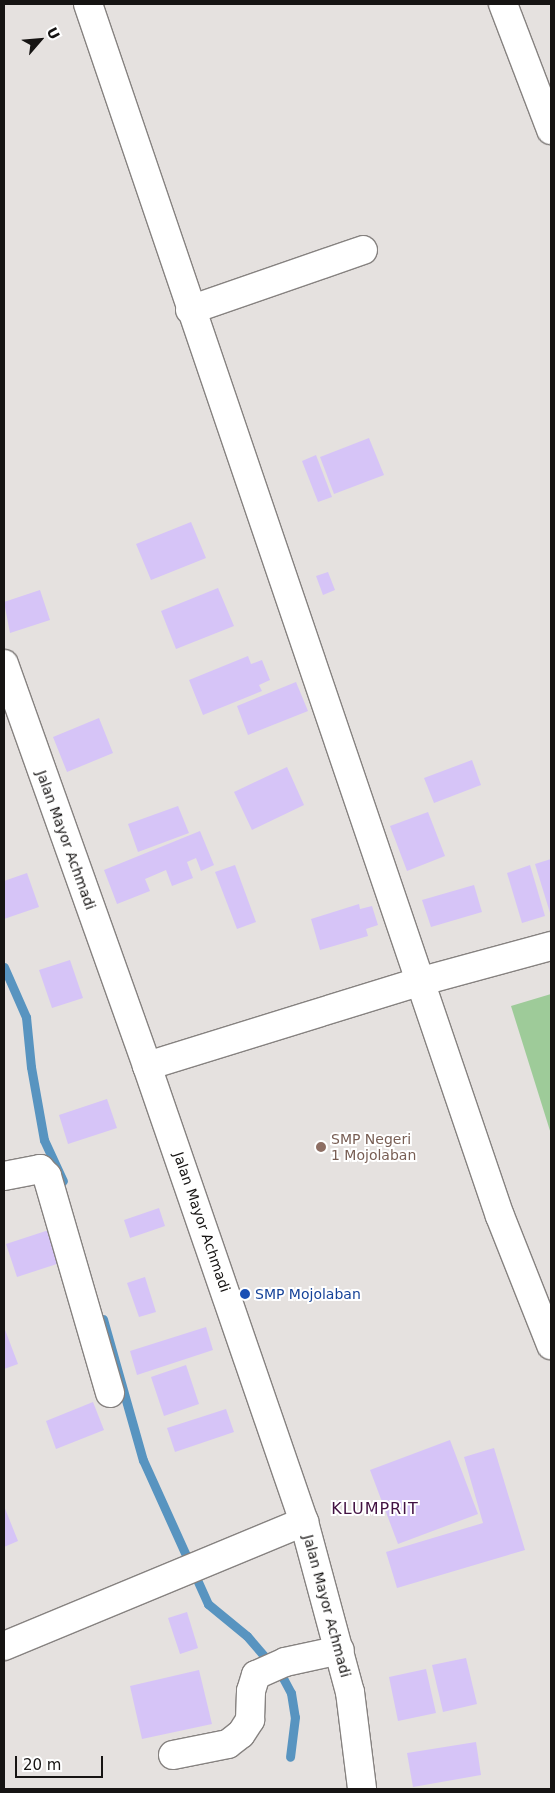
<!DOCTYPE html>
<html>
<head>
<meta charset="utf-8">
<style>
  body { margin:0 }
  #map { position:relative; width:555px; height:1793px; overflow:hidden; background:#e5e1df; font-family:"DejaVu Sans",sans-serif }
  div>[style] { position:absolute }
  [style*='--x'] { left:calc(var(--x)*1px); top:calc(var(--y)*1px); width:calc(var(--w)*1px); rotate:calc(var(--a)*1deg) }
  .green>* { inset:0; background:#9ecb99 }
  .stream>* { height:9px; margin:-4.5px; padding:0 4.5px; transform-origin:4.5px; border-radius:4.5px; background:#5894c0 }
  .building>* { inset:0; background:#d6c4f7 }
  .roads { filter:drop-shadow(1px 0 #868280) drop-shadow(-1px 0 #868280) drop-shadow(0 1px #868280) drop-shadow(0 -1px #868280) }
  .minor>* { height:28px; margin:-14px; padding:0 14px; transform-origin:14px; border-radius:14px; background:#fff }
  .major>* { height:28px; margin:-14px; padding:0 14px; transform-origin:14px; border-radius:14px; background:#fff }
  .dots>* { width:14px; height:14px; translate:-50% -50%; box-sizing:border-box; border:2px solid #fff; border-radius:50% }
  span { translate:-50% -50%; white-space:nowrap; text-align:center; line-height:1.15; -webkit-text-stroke:4px #fff; paint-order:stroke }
  .street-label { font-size:14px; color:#161413 }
  .education-label { font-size:14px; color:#785e54 }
  .left { translate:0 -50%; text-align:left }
  .transit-label { font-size:14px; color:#164399 }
  .quarter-label { font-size:16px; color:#421242; letter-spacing:1px }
  .frame { position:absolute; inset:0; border:5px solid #161413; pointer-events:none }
  .north { position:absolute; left:15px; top:15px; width:50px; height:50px; -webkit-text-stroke:4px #fff; paint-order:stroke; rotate:63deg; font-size:14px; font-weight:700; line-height:20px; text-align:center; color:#161413 }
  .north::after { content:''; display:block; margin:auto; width:18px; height:22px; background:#161413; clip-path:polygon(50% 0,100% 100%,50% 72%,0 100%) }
  .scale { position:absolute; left:15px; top:1756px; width:88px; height:22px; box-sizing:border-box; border:2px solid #161413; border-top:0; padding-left:6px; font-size:15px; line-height:18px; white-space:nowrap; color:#161413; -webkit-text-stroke:4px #fff; paint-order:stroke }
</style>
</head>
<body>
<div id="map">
  <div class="green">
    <div style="clip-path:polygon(551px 994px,551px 1134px,511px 1006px)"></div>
  </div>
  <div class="stream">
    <div style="--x:4;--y:967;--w:55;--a:66.3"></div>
    <div style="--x:26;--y:1017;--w:50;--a:84.3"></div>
    <div style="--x:31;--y:1067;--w:74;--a:79.9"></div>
    <div style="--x:44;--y:1140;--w:45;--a:65.1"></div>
    <div style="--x:103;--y:1319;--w:147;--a:74.2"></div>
    <div style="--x:143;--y:1460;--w:158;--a:65.7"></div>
    <div style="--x:208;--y:1604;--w:50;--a:39.4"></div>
    <div style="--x:247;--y:1636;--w:55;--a:49.4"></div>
    <div style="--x:283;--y:1678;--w:17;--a:62"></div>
    <div style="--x:291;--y:1693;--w:24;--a:81"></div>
    <div style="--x:295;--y:1717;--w:40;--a:97.1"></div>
  </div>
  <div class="building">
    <div style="clip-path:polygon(369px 438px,384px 475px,334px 494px,320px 457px)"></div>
    <div style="clip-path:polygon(316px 455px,332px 497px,318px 502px,302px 461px)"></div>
    <div style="clip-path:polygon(191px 522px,206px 558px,151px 580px,136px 544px)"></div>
    <div style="clip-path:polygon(328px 572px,335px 590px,323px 595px,316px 576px)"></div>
    <div style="clip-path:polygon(218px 588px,234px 626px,176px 649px,161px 611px)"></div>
    <div style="clip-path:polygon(40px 590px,50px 620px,10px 633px,4px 602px)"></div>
    <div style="clip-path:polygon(248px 656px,251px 664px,262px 660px,270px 680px,259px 685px,262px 691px,203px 715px,189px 680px)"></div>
    <div style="clip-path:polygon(296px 682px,308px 711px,248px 735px,237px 706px)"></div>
    <div style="clip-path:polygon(99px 718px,113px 753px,67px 772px,53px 737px)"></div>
    <div style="clip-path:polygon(472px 760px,481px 785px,434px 803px,424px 778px)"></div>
    <div style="clip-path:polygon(287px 767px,304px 805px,252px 830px,234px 792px)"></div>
    <div style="clip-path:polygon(178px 806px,189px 833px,138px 852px,128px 824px)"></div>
    <div style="clip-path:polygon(428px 812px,445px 856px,407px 871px,390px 826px)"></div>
    <div style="clip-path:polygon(200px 831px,214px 865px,201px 871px,196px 858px,187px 862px,193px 878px,172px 886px,166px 870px,145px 879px,150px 891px,117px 904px,104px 870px)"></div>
    <div style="clip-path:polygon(551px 859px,551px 916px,535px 864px)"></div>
    <div style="clip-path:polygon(235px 865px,256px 922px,237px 929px,215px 872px)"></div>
    <div style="clip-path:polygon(530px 865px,545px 916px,522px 923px,507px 873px)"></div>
    <div style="clip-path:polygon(27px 873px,39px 907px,4px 919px,4px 881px)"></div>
    <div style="clip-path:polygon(474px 885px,482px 912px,431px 927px,422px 900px)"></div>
    <div style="clip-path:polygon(359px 904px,360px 909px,372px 906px,378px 925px,366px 929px,368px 936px,320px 950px,311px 919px)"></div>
    <div style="clip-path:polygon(70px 960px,83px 998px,52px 1008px,39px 970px)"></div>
    <div style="clip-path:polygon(107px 1099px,117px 1128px,68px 1144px,59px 1115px)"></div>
    <div style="clip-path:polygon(159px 1208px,165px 1226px,130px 1238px,124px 1220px)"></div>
    <div style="clip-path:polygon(55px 1228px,66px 1261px,17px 1277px,6px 1244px)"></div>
    <div style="clip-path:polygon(145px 1277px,156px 1312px,139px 1317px,127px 1283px)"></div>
    <div style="clip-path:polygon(4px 1327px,18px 1364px,4px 1369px)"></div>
    <div style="clip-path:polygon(206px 1327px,213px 1350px,137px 1375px,130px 1351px)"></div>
    <div style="clip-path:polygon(186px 1365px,199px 1404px,164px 1416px,151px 1377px)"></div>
    <div style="clip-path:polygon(93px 1402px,104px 1430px,56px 1449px,46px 1421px)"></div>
    <div style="clip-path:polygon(226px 1409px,234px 1432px,175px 1452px,167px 1428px)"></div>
    <div style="clip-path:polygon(450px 1440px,478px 1514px,398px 1544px,370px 1470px)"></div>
    <div style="clip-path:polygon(494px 1448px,525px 1550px,397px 1588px,386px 1552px,483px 1523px,464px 1457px)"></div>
    <div style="clip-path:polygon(4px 1506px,18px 1541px,4px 1547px)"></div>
    <div style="clip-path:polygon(187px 1612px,198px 1648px,180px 1654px,168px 1618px)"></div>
    <div style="clip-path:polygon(466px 1658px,477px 1704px,443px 1712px,432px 1665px)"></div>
    <div style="clip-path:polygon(426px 1669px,436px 1713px,398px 1721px,389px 1677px)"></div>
    <div style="clip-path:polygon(199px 1670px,212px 1724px,142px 1739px,130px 1686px)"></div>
    <div style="clip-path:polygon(476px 1742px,481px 1775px,413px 1787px,407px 1753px)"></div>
  </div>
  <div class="roads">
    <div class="minor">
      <div style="--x:88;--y:4;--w:1280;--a:71.23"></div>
      <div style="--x:500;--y:1216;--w:139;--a:68.4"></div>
      <div style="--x:503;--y:4;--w:135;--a:69.1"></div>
      <div style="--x:190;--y:310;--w:183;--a:-19.1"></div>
      <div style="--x:147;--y:1066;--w:288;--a:-17.2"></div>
      <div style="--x:422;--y:981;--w:134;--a:-15.2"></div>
      <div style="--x:4;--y:1176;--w:37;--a:-11"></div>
      <div style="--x:40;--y:1169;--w:10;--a:45"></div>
      <div style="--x:47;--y:1176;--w:226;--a:73.8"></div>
      <div style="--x:4;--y:1646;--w:325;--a:-22.5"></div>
      <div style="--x:173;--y:1755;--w:56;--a:-11.3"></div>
      <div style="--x:228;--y:1744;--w:16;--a:-38"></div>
      <div style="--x:241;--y:1734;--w:17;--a:-57"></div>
      <div style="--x:250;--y:1720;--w:29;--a:-88"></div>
      <div style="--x:251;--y:1691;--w:17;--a:-73"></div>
      <div style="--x:256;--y:1675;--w:32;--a:-24"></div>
      <div style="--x:285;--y:1662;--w:56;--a:-12.3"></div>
    </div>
    <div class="major">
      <div style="--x:4;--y:664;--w:427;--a:70.4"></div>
      <div style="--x:147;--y:1066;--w:482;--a:71"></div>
      <div style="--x:304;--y:1522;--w:176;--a:74.9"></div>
      <div style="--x:350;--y:1692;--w:98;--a:82.9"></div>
    </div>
  </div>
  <div class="dots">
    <div style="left:321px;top:1147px;background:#8d6e63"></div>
    <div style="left:245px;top:1294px;background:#1a4fb4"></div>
  </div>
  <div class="street-label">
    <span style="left:66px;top:840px;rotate:70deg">Jalan Mayor Achmadi</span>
    <span style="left:202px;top:1222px;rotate:71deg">Jalan Mayor Achmadi</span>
    <span style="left:327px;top:1606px;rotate:75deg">Jalan Mayor Achmadi</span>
  </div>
  <div class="education-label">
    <span class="left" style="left:331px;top:1147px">SMP Negeri<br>1 Mojolaban</span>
  </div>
  <div class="transit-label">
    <span class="left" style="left:255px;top:1294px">SMP Mojolaban</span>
  </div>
  <div class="quarter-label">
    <span style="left:375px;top:1509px">KLUMPRIT</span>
  </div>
  <div class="frame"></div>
  <div class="north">U</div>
  <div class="scale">20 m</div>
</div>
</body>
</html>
